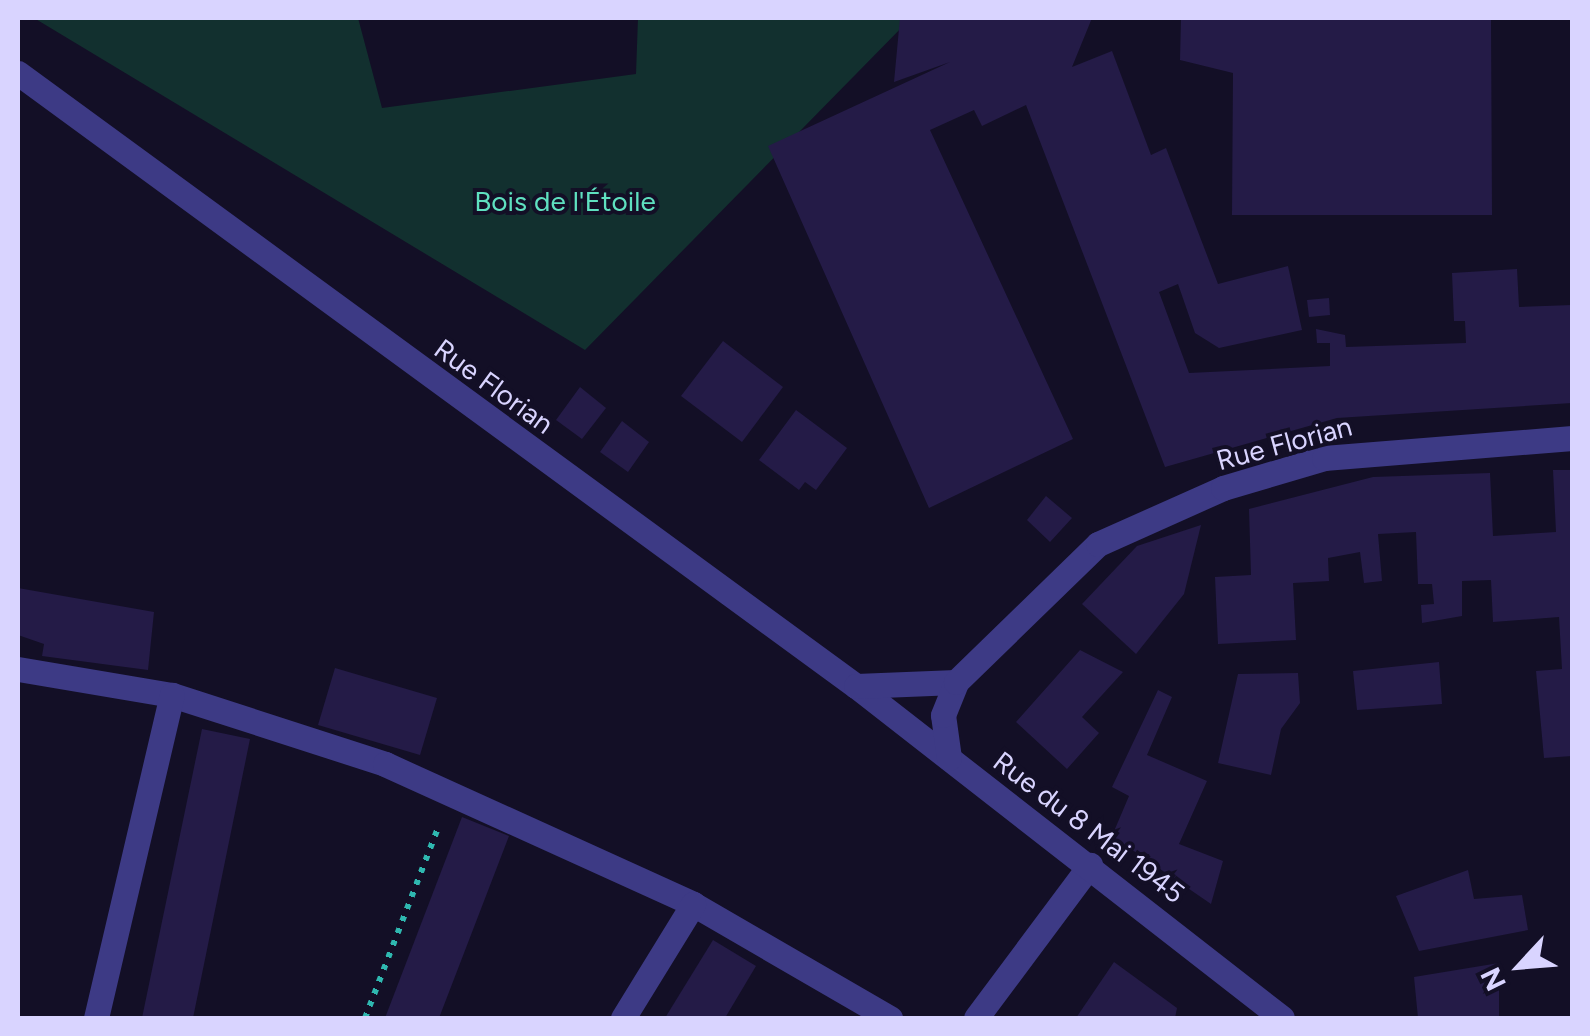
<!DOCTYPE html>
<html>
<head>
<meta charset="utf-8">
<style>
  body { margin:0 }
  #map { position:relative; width:1590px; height:1036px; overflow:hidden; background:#130f26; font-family:Figtree,sans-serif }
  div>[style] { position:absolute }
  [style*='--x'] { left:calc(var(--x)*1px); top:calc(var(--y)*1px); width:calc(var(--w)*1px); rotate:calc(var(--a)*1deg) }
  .green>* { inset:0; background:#12302f }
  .building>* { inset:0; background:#241b47 }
  .path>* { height:6px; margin-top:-3px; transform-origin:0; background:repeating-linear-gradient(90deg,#2fb8b0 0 5px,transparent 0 13px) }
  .lane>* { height:25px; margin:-12.5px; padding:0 12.5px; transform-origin:12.5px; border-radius:12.5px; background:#3d3a85 }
  .street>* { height:25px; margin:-12.5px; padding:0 12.5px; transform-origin:12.5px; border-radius:12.5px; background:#3d3a85 }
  span { translate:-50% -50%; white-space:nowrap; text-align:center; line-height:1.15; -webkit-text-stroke:8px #130f26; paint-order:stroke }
  .park-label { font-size:28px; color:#5fe0c0 }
  .street-label { font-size:28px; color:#d9d4ff }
  .frame { position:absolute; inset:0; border:20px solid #d9d4ff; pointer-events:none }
  .north { position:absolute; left:1470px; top:916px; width:100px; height:100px; -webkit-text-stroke:8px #130f26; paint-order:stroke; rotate:244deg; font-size:28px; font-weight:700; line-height:40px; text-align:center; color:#d9d4ff }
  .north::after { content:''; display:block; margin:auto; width:35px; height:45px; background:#d9d4ff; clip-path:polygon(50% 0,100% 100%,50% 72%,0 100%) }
</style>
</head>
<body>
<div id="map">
  <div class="green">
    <div style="clip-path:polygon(34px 18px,358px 18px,382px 108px,636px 74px,638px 18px,911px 18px,585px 350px)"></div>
  </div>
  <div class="building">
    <div style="clip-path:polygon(900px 18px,1092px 18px,1072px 67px,1112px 51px,1151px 155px,1166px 148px,1218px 284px,1288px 266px,1302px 330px,1219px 348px,1195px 333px,1178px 284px,1159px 292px,1189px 373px,1330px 366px,1330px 343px,1317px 343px,1316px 329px,1345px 335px,1346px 347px,1466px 343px,1465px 321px,1454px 321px,1452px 273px,1517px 269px,1519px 307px,1572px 305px,1572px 403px,1337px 418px,1165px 467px,1026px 105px,982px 126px,974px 110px,930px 130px,1073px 439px,929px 508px,768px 146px,950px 62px,894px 82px)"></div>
    <div style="clip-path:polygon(1181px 18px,1491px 18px,1492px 215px,1232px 215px,1233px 73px,1180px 60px)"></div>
    <div style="clip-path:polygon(1329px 298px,1330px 315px,1309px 317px,1307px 300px)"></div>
    <div style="clip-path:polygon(723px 341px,783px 387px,742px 442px,681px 396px)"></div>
    <div style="clip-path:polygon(580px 387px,606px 408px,582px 439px,556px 420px)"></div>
    <div style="clip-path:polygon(796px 410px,847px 448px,816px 490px,805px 482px,799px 490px,759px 460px)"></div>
    <div style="clip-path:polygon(622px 421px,649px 442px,628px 472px,600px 452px)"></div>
    <div style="clip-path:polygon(1553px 470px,1572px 470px,1572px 756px,1544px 758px,1536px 671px,1562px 669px,1559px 617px,1493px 622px,1491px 580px,1462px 581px,1462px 616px,1422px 623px,1421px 605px,1434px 604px,1432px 584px,1418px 584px,1416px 532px,1378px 534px,1382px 581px,1364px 583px,1360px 552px,1328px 558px,1329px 581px,1293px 583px,1296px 640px,1218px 644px,1215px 577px,1251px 575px,1249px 509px,1373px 477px,1490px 473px,1493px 536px,1556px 532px)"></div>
    <div style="clip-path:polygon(1046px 496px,1072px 518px,1050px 542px,1027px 520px)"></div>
    <div style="clip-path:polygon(1201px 525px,1184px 594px,1136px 654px,1082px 604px,1137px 546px)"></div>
    <div style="clip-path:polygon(18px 588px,154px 612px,148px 670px,42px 656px,44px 644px,18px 635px)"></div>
    <div style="clip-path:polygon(1080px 650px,1123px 672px,1082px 717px,1099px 733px,1067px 769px,1016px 722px)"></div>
    <div style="clip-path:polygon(1439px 662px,1442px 704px,1357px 710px,1353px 671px)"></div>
    <div style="clip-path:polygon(335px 668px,437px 698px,420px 755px,318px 725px)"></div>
    <div style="clip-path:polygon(1298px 673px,1300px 703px,1281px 729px,1271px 775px,1218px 763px,1238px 674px)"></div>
    <div style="clip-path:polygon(1158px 690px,1172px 697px,1147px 755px,1207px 781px,1179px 844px,1223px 861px,1211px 904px,1112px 836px,1129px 796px,1112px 787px)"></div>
    <div style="clip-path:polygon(202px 729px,250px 739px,193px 1018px,142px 1018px)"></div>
    <div style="clip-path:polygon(462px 817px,509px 836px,439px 1018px,385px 1018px)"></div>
    <div style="clip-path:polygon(1468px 870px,1474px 899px,1522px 895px,1528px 930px,1419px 951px,1396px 896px)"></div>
    <div style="clip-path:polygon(713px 940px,756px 966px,725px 1018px,665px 1018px)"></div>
    <div style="clip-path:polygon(1114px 962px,1177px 1008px,1175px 1018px,1076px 1018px)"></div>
    <div style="clip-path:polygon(1499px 963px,1499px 1018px,1418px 1018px,1414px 977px)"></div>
  </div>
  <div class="path">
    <div style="--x:365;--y:1018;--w:201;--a:-69"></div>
  </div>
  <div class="lane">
    <div style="--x:18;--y:669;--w:156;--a:9.6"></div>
    <div style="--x:172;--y:695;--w:224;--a:17.9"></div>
    <div style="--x:385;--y:764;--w:338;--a:24.4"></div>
    <div style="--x:693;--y:904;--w:228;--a:30.1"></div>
    <div style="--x:96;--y:1018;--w:332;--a:-76.8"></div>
    <div style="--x:623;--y:1018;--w:134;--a:-58.4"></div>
    <div style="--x:976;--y:1018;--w:191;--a:-53.3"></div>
  </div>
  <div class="street">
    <div style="--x:18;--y:73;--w:1038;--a:36.19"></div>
    <div style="--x:856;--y:686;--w:540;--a:37.93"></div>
    <div style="--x:856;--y:686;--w:100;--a:-2.3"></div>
    <div style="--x:949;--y:758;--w:43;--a:-97.9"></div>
    <div style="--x:943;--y:715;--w:35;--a:-68"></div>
    <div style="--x:956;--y:682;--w:198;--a:-44.2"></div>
    <div style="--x:1098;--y:544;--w:137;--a:-24.1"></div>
    <div style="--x:1223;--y:488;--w:105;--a:-16.5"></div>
    <div style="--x:1324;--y:458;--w:249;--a:-4.6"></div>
  </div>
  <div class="park-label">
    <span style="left:565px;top:201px">Bois de l'Étoile</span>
  </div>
  <div class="street-label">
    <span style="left:494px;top:386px;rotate:36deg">Rue Florian</span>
    <span style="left:1284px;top:443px;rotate:-15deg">Rue Florian</span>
    <span style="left:1089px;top:827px;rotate:37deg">Rue du 8 Mai 1945</span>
  </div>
  <div class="frame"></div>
  <div class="north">N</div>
</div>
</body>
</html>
